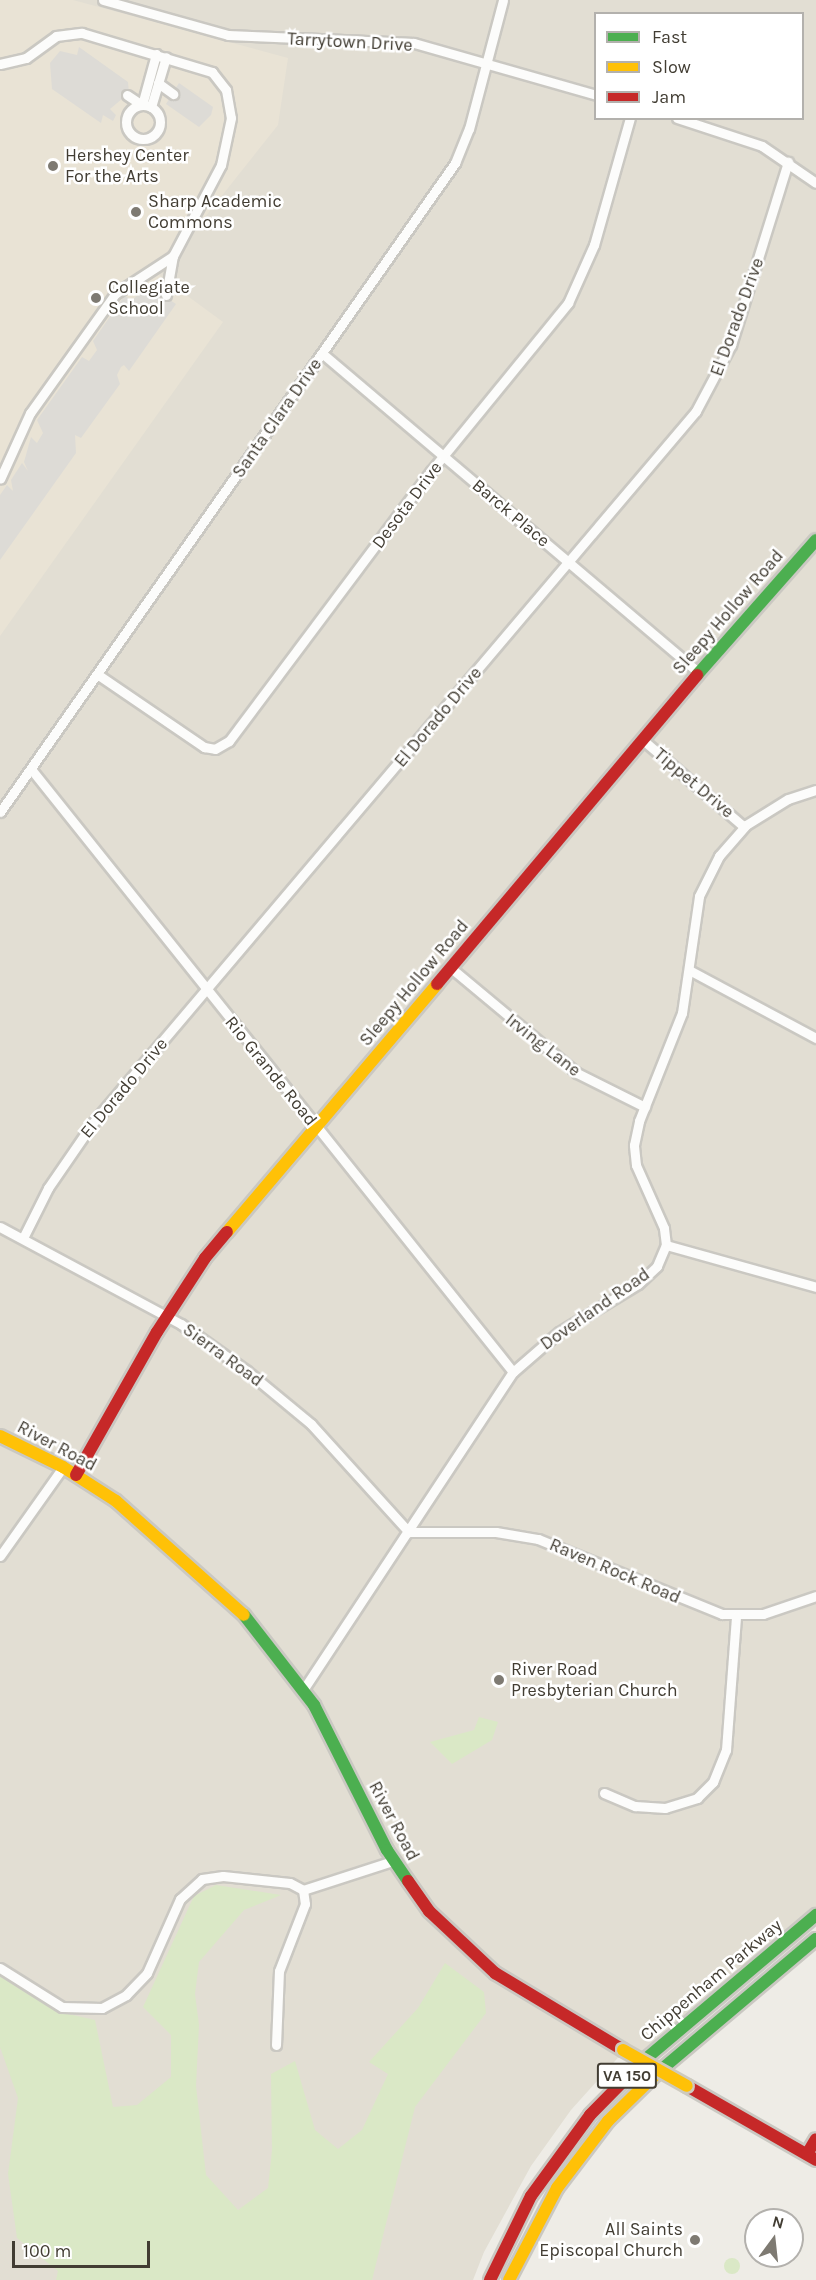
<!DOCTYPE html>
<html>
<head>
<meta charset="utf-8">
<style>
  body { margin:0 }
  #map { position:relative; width:816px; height:2280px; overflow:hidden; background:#eeece6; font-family:Karla,sans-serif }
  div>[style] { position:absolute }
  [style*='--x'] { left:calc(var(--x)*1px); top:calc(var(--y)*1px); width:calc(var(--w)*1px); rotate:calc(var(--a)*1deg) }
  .residential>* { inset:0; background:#e2ded3 }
  .education>* { inset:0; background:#e9e3d5 }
  .green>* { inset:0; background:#dae8c6 }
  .round { border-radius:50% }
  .parking>* { inset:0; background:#dddbd6 }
  .roads { filter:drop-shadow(2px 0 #cac8c2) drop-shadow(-2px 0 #cac8c2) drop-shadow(0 2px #cac8c2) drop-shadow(0 -2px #cac8c2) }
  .street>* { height:9px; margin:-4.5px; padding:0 4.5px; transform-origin:4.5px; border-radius:4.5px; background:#fcfcfb }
  .street>.ring { margin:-4.5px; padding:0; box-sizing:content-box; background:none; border:9px solid #fcfcfb; border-radius:50% }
  .fast>* { height:12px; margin:-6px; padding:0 6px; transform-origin:6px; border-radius:6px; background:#4caf50 }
  .slow>* { height:12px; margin:-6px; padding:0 6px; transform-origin:6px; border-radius:6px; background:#ffc107 }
  .jam>* { height:12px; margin:-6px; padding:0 6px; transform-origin:6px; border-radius:6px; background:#c62828 }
  .bridges { filter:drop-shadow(2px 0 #cecabe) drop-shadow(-2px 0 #cecabe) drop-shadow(0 2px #cecabe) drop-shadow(0 -2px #cecabe) }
  .slow-bridge>* { height:12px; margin:-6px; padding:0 6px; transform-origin:6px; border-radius:6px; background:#ffc107 }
  .dots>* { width:16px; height:16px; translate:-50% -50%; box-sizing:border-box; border:3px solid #fff; border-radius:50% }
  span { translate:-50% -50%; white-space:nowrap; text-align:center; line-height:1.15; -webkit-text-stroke:5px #fff; paint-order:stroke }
  .shield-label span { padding:2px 4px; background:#fff; border:2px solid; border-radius:4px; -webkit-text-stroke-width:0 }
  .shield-label { font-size:16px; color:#423d33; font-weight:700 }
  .street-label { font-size:18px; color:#423d33 }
  .poi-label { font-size:18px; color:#423d33 }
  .left { translate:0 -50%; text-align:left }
  .right { translate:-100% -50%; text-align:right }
  .legend { position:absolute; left:594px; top:12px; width:210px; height:108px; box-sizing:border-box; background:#fff; border:2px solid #b3b1ad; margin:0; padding:8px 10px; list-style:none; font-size:18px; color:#423d33 }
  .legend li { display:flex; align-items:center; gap:12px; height:30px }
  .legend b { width:30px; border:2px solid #b3b1ad }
  .north { position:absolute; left:744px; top:2208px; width:60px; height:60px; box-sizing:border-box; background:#fff; border:2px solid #b3b1ad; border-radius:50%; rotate:15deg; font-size:16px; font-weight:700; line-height:24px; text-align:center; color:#423d33 }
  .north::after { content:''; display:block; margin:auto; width:21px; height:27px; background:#7e7a72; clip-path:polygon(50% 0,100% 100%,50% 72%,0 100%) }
  .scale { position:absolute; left:12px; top:2241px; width:138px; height:27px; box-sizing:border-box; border:3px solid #423d33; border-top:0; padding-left:8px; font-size:18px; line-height:21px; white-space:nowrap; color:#423d33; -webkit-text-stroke:4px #fff; paint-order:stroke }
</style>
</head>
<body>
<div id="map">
  <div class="residential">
    <div style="clip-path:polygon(evenodd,0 0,816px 0,816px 1914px,642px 2060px,624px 2051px,571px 2110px,531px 2166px,484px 2252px,473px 2280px,0 2280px,0 0,596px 14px,802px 14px,802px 118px,596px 118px,596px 14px,0 0,409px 1878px,488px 1965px,429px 1911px,409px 1878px)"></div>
  </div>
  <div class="education">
    <div style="clip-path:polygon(0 0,73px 0,288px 58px,278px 125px,159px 275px,223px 322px,0 636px)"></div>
  </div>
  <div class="green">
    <div style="clip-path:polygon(479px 1717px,498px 1722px,492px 1740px,452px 1764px,430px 1742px,474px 1730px)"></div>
    <div style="clip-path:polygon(216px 1885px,281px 1895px,244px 1910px,199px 1962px,195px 1994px,199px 2025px,196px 2086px,206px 2175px,238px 2210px,268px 2188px,272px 2150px,271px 2074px,295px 2061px,315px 2130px,338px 2149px,362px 2130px,388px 2074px,369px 2062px,418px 2008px,445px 1963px,484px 1992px,486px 2013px,415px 2107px,372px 2280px,56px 2280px,58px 2271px,17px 2238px,8px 2174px,18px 2098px,0 2047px,0 1972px,17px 1987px,64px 2013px,95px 2020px,113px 2107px,137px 2105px,171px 2077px,171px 2035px,143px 2007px,194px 1896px)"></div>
    <div class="round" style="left:724px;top:2258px;width:16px;height:16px"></div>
  </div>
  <div class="parking">
    <div style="clip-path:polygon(79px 47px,128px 82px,129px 93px,110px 109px,116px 115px,113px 121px,103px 115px,101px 123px,52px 89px,50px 63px,60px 51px,77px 55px)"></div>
    <div style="clip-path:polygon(179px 83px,213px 107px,211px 115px,199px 127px,166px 104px)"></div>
    <div style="clip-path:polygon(148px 286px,176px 304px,129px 371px,124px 365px,121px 367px,117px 375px,120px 384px,81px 438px,75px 435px,76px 453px,0 560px,0 495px,7px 485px,13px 491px,11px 480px,22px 463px,28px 471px,24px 462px,31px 437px,37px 443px,43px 433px,37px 420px,82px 357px,89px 361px,97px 350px,93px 341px,125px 295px,131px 301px)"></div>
  </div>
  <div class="roads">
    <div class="street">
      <div style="--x:103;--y:0;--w:130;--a:15.6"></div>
      <div style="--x:228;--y:35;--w:186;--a:2.5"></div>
      <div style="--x:414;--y:43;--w:189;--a:15.9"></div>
      <div style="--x:0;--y:64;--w:27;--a:-13"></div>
      <div style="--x:26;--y:58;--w:37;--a:-36"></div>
      <div style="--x:56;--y:36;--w:26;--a:-7"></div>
      <div style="--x:82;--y:33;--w:136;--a:16.7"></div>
      <div style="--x:212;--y:72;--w:23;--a:52"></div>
      <div style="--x:226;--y:90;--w:28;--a:80"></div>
      <div style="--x:231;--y:118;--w:48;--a:102"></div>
      <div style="--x:221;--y:165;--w:103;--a:117.8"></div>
      <div style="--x:173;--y:256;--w:69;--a:146.8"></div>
      <div style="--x:115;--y:294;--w:146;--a:125.5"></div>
      <div style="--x:30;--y:413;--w:72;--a:114.4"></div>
      <div style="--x:158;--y:83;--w:19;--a:36"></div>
      <div style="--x:127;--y:95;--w:18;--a:34"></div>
      <div style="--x:142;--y:105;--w:53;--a:-74.6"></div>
      <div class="ring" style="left:126px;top:105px;width:25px;height:25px"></div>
      <div style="--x:151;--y:107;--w:52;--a:-73.3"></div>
      <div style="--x:677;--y:118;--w:89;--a:18.2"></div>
      <div style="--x:762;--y:146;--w:65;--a:34.4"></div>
      <div style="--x:166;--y:295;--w:40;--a:-80"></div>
      <div style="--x:323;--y:354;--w:493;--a:40.3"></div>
      <div style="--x:97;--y:674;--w:130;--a:34.3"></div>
      <div style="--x:204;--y:747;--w:11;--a:10"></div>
      <div style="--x:215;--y:749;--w:16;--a:-30"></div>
      <div style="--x:229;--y:741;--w:337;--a:-53.2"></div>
      <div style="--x:431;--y:471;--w:217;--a:-50.8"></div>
      <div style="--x:568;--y:303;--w:64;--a:-65.9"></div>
      <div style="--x:594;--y:245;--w:132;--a:-74.2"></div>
      <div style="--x:643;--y:740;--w:133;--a:40.7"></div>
      <div style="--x:31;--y:769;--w:772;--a:51.36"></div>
      <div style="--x:0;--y:812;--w:793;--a:-54.97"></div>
      <div style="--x:455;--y:163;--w:37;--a:-68"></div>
      <div style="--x:469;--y:129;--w:133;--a:-75.2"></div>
      <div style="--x:451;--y:968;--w:164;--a:39.8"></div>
      <div style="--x:577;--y:1073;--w:76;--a:26.6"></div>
      <div style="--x:691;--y:971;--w:142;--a:28.2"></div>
      <div style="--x:0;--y:1227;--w:205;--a:28.2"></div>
      <div style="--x:181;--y:1324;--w:81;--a:35.5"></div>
      <div style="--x:247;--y:1371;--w:83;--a:39.6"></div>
      <div style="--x:311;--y:1424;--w:146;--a:47.8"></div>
      <div style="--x:409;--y:1532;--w:87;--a:0"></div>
      <div style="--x:496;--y:1532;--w:43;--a:9.5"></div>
      <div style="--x:538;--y:1539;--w:199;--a:22.2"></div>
      <div style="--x:722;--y:1614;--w:41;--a:0"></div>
      <div style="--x:763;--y:1614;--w:56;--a:-18.8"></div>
      <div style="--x:23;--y:1238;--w:56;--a:-63.4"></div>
      <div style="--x:48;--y:1188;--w:78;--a:-55.5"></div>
      <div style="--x:92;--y:1124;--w:934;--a:-49.73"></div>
      <div style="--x:696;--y:411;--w:75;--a:-62.1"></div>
      <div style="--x:731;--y:345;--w:192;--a:-72.7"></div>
      <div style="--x:666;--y:1245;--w:156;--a:15.6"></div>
      <div style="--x:0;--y:1556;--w:109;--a:-54.7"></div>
      <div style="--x:303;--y:1690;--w:381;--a:-56.6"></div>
      <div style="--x:513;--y:1372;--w:61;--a:-41"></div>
      <div style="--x:559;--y:1332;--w:92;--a:-31.3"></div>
      <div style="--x:638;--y:1284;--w:26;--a:-43"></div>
      <div style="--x:657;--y:1266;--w:23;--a:-67"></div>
      <div style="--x:666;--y:1245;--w:17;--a:-97"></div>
      <div style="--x:664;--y:1228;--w:69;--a:-114"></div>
      <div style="--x:636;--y:1165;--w:20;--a:-96"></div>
      <div style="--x:634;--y:1145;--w:25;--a:-78"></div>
      <div style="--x:639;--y:1121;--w:116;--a:-68.3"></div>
      <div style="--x:682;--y:1013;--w:118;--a:-81.7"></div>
      <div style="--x:699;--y:896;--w:45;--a:-63.4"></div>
      <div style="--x:719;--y:856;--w:41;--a:-48.9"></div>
      <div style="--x:746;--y:825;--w:49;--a:-31.8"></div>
      <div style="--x:788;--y:799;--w:29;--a:-18"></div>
      <div style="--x:604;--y:1793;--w:34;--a:23"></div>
      <div style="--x:635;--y:1806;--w:30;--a:4"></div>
      <div style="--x:665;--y:1808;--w:34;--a:-17"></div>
      <div style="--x:697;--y:1798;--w:23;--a:-45"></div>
      <div style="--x:713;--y:1782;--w:35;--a:-68"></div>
      <div style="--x:726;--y:1750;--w:134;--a:-85.7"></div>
      <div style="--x:0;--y:1968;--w:73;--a:32.2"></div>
      <div style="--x:62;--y:2007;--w:40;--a:1.4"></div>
      <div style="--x:102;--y:2008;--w:27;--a:-28"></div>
      <div style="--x:126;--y:1995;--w:30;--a:-46"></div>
      <div style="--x:147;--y:1973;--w:81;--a:-66"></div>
      <div style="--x:180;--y:1899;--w:30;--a:-42"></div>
      <div style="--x:202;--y:1879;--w:21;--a:-8"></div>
      <div style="--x:223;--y:1876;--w:67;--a:6"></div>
      <div style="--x:290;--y:1883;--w:15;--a:28"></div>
      <div style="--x:303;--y:1890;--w:95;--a:-17.9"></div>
      <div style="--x:276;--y:2045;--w:74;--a:-87.7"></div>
      <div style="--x:279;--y:1971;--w:72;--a:-68.8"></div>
      <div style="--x:305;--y:1904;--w:14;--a:-98"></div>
    </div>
    <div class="fast">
      <div style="--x:697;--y:675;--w:180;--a:-48.6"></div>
      <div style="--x:244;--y:1615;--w:114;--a:52.1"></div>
      <div style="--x:314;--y:1705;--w:162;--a:63.3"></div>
      <div style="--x:387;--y:1850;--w:37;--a:56"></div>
      <div style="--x:642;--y:2062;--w:228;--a:-40.2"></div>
      <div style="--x:656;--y:2074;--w:209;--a:-40.2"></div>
    </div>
    <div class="slow">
      <div style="--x:227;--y:1232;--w:325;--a:-49.7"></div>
      <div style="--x:0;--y:1436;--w:70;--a:26.2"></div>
      <div style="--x:63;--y:1467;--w:63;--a:32.7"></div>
      <div style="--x:116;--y:1501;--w:171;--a:41.7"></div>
      <div style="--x:509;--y:2280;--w:104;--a:-62.4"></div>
      <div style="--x:557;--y:2188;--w:84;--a:-52.7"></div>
      <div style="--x:608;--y:2121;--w:67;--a:-44.4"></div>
    </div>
    <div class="jam">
      <div style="--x:437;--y:984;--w:404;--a:-49.9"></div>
      <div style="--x:76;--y:1475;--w:164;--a:-60.5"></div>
      <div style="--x:157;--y:1332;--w:88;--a:-57"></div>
      <div style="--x:205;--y:1258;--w:34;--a:-50"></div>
      <div style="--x:408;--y:1881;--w:37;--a:55"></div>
      <div style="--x:429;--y:1911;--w:91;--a:43.2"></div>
      <div style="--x:495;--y:1973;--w:149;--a:31"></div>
      <div style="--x:687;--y:2086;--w:149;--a:29.8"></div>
      <div style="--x:807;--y:2154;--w:17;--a:-59"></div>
      <div style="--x:490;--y:2280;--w:93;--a:-64"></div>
      <div style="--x:531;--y:2196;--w:100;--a:-53.9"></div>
      <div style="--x:590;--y:2115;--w:74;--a:-45.5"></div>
    </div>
  </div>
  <div class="bridges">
    <div class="slow-bridge">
      <div style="--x:623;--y:2050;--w:73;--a:29.4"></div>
    </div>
  </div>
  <div class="dots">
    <div style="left:53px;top:166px;background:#7e7a72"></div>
    <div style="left:136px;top:212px;background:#7e7a72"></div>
    <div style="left:96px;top:298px;background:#7e7a72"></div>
    <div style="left:499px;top:1680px;background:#7e7a72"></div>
    <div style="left:695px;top:2240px;background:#7e7a72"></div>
  </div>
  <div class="shield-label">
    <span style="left:627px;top:2076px">VA 150</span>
  </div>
  <div class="street-label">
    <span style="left:350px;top:42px;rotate:3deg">Tarrytown Drive</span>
    <span style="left:737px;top:317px;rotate:-70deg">El Dorado Drive</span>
    <span style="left:277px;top:418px;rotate:-55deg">Santa Clara Drive</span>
    <span style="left:407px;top:505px;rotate:-53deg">Desota Drive</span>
    <span style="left:511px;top:513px;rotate:40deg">Barck Place</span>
    <span style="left:728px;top:612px;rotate:-49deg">Sleepy Hollow Road</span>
    <span style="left:438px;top:717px;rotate:-50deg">El Dorado Drive</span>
    <span style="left:694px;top:783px;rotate:40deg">Tippet Drive</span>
    <span style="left:414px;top:983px;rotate:-50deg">Sleepy Hollow Road</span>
    <span style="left:543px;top:1045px;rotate:38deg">Irving Lane</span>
    <span style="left:271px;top:1071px;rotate:51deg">Rio Grande Road</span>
    <span style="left:124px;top:1088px;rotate:-50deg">El Dorado Drive</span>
    <span style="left:595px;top:1309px;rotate:-35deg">Doverland Road</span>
    <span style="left:223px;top:1355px;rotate:36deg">Sierra Road</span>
    <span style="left:57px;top:1446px;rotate:28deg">River Road</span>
    <span style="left:615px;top:1571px;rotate:23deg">Raven Rock Road</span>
    <span style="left:394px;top:1821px;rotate:62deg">River Road</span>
    <span style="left:711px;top:1980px;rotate:-40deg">Chippenham Parkway</span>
  </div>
  <div class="poi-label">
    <span class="left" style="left:65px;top:166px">Hershey Center<br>For the Arts</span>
    <span class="left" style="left:148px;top:212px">Sharp Academic<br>Commons</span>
    <span class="left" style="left:108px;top:298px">Collegiate<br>School</span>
    <span class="left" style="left:511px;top:1680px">River Road<br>Presbyterian Church</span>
    <span class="right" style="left:683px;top:2240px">All Saints<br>Episcopal Church</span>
  </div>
  <ul class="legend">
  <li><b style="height:8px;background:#4caf50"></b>Fast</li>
  <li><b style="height:8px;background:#ffc107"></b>Slow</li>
  <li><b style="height:8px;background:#c62828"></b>Jam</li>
  </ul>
  <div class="north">N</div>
  <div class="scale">100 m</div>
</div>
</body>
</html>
